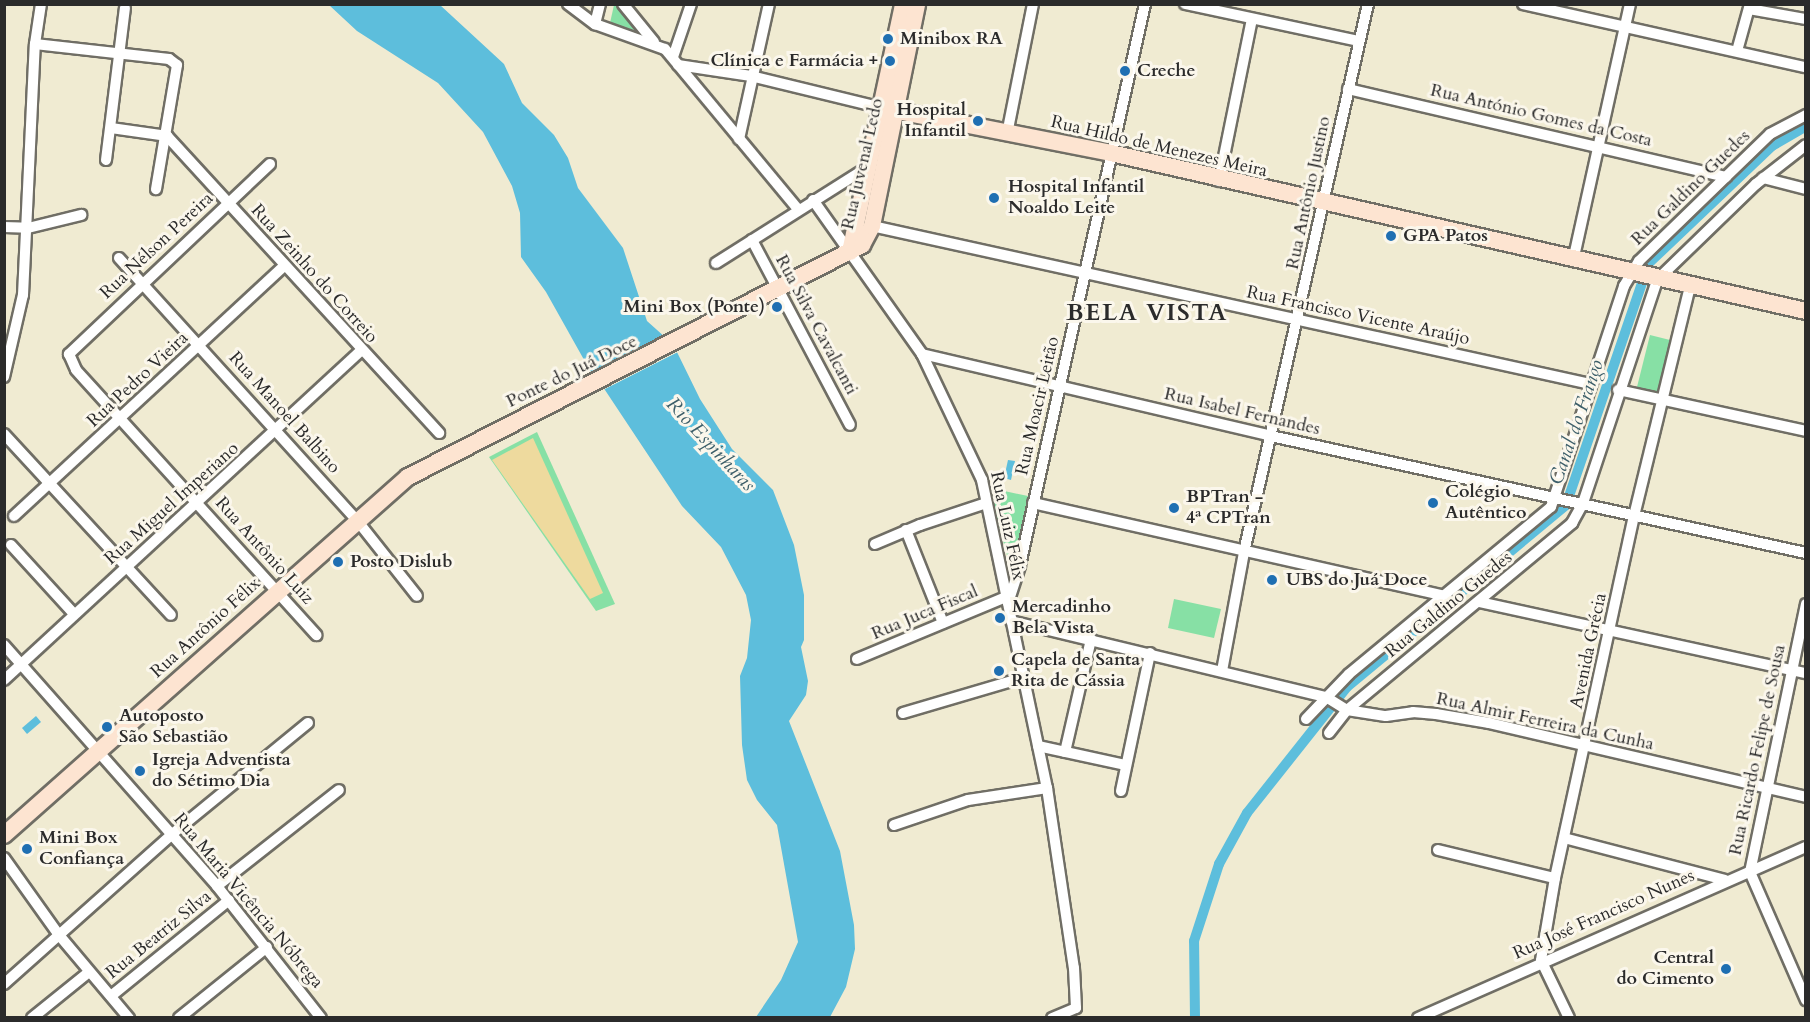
<!DOCTYPE html>
<html>
<head>
<meta charset="utf-8">
<style>
  body { margin:0 }
  #map { position:relative; width:1810px; height:1022px; overflow:hidden; background:#f0ebd2; font-family:Cardo,serif }
  div>[style] { position:absolute }
  [style*='--x'] { left:calc(var(--x)*1px); top:calc(var(--y)*1px); width:calc(var(--w)*1px); rotate:calc(var(--a)*1deg) }
  .green>* { inset:0; background:#87e0a5 }
  .sand>* { inset:0; background:#eeda9e }
  .water>* { inset:0; background:#5dbedc }
  .pier>* { inset:0; background:#f0ebd2 }
  .canal>* { height:10px; margin:-5px; padding:0 5px; transform-origin:5px; border-radius:5px; background:#5dbedc }
  .roads { filter:drop-shadow(2px 0 #706e65) drop-shadow(-2px 0 #706e65) drop-shadow(0 2px #706e65) drop-shadow(0 -2px #706e65) }
  .street>* { height:10px; margin:-5px; padding:0 5px; transform-origin:5px; border-radius:5px; background:#fff }
  .secondary>* { height:16px; margin:-8px; padding:0 8px; transform-origin:8px; border-radius:8px; background:#fde4d1 }
  .dots>* { width:16px; height:16px; translate:-50% -50%; box-sizing:border-box; border:3px solid #fbf7ec; border-radius:50% }
  span { translate:-50% -50%; white-space:nowrap; text-align:center; line-height:1.15; -webkit-text-stroke:6px #fbf7ec; paint-order:stroke }
  .poi-label { font-size:18px; color:#2b2b2b; font-weight:700 }
  .left { translate:0 -50%; text-align:left }
  .right { translate:-100% -50%; text-align:right }
  .street-label { font-size:18px; color:#2b2b2b }
  .water-label { font-size:20px; color:#3c5e69; font-style:italic }
  .district-label { font-size:24px; color:#2b2b2b; font-weight:700; letter-spacing:1.5px }
  .frame { position:absolute; inset:0; border:6px solid #2b2b2b; pointer-events:none }
</style>
</head>
<body>
<div id="map">
  <div class="green">
    <div style="clip-path:polygon(614px 5px,617px 5px,644px 37px,610px 23px)"></div>
    <div style="clip-path:polygon(1650px 335px,1670px 340px,1657px 392px,1637px 387px)"></div>
    <div style="clip-path:polygon(537px 432px,615px 604px,596px 611px,489px 457px)"></div>
    <div style="clip-path:polygon(995px 489px,1028px 496px,1012px 574px,994px 507px)"></div>
    <div style="clip-path:polygon(1174px 599px,1221px 609px,1214px 638px,1168px 628px)"></div>
  </div>
  <div class="sand">
    <div style="clip-path:polygon(533px 438px,603px 593px,590px 599px,492px 460px)"></div>
  </div>
  <div class="water">
    <div style="clip-path:polygon(329px 5px,440px 5px,504px 64px,522px 103px,554px 135px,568px 158px,578px 188px,623px 248px,647px 321px,666px 338px,592px 374px,546px 292px,521px 257px,520px 213px,512px 186px,483px 132px,438px 83px,357px 31px)"></div>
    <div style="clip-path:polygon(675px 348px,700px 399px,732px 449px,773px 490px,794px 545px,804px 595px,804px 640px,801px 647px,808px 681px,806px 695px,789px 721px,840px 851px,854px 925px,855px 949px,846px 987px,830px 1017px,756px 1017px,781px 980px,798px 942px,777px 825px,757px 800px,747px 780px,742px 745px,740px 676px,747px 658px,751px 620px,746px 595px,721px 547px,682px 506px,601px 384px)"></div>
    <div style="clip-path:polygon(1008px 460px,1015px 461px,1011px 480px,1004px 478px)"></div>
    <div style="clip-path:polygon(36px 716px,41px 722px,27px 734px,22px 728px)"></div>
  </div>
  <div class="pier">
    <div style="clip-path:polygon(677px 346px,680px 351px,603px 390px,598px 385px)"></div>
  </div>
  <div class="canal">
    <div style="--x:1195;--y:1018;--w:77;--a:-90.7"></div>
    <div style="--x:1194;--y:941;--w:81;--a:-72"></div>
    <div style="--x:1219;--y:864;--w:58;--a:-61.2"></div>
    <div style="--x:1247;--y:813;--w:161;--a:-51.6"></div>
    <div style="--x:1347;--y:687;--w:285;--a:-39.7"></div>
    <div style="--x:1566;--y:505;--w:256;--a:-71.1"></div>
    <div style="--x:1649;--y:263;--w:170;--a:-43.6"></div>
    <div style="--x:1772;--y:146;--w:39;--a:-30"></div>
  </div>
  <div class="roads">
    <div class="street">
      <div style="--x:568;--y:4;--w:34;--a:37"></div>
      <div style="--x:595;--y:24;--w:74;--a:19.7"></div>
      <div style="--x:665;--y:49;--w:208;--a:50.3"></div>
      <div style="--x:623;--y:4;--w:49;--a:50.8"></div>
      <div style="--x:1185;--y:4;--w:178;--a:12"></div>
      <div style="--x:1523;--y:4;--w:290;--a:12.6"></div>
      <div style="--x:1749;--y:9;--w:58;--a:10"></div>
      <div style="--x:595;--y:24;--w:21;--a:-76"></div>
      <div style="--x:35;--y:44;--w:135;--a:6.4"></div>
      <div style="--x:169;--y:59;--w:10;--a:37"></div>
      <div style="--x:177;--y:65;--w:126;--a:99.6"></div>
      <div style="--x:1737;--y:51;--w:49;--a:-74.5"></div>
      <div style="--x:673;--y:57;--w:56;--a:-71.2"></div>
      <div style="--x:678;--y:65;--w:74;--a:8.6"></div>
      <div style="--x:751;--y:76;--w:135;--a:13.7"></div>
      <div style="--x:1348;--y:89;--w:388;--a:13.1"></div>
      <div style="--x:111;--y:128;--w:57;--a:8.1"></div>
      <div style="--x:167;--y:136;--w:403;--a:47.5"></div>
      <div style="--x:1007;--y:134;--w:133;--a:-78.7"></div>
      <div style="--x:739;--y:139;--w:138;--a:-77.5"></div>
      <div style="--x:106;--y:160;--w:153;--a:-82.9"></div>
      <div style="--x:270;--y:164;--w:277;--a:136.6"></div>
      <div style="--x:69;--y:354;--w:17;--a:66"></div>
      <div style="--x:76;--y:370;--w:358;--a:47.8"></div>
      <div style="--x:1763;--y:178;--w:44;--a:14.3"></div>
      <div style="--x:1219;--y:181;--w:165;--a:-78.5"></div>
      <div style="--x:813;--y:200;--w:189;--a:54.7"></div>
      <div style="--x:922;--y:354;--w:140;--a:64.5"></div>
      <div style="--x:982;--y:480;--w:315;--a:78.1"></div>
      <div style="--x:1047;--y:788;--w:182;--a:81.5"></div>
      <div style="--x:1074;--y:968;--w:40;--a:87.1"></div>
      <div style="--x:1076;--y:1008;--w:26;--a:157"></div>
      <div style="--x:872;--y:226;--w:735;--a:12.41"></div>
      <div style="--x:4;--y:227;--w:24;--a:2"></div>
      <div style="--x:28;--y:228;--w:55;--a:-13.8"></div>
      <div style="--x:752;--y:240;--w:209;--a:62.1"></div>
      <div style="--x:119;--y:258;--w:353;--a:47.8"></div>
      <div style="--x:356;--y:519;--w:98;--a:51.6"></div>
      <div style="--x:1573;--y:261;--w:263;--a:-77.5"></div>
      <div style="--x:716;--y:263;--w:180;--a:-32.3"></div>
      <div style="--x:922;--y:354;--w:359;--a:13.2"></div>
      <div style="--x:1271;--y:436;--w:548;--a:12.34"></div>
      <div style="--x:4;--y:377;--w:84;--a:-77"></div>
      <div style="--x:23;--y:295;--w:251;--a:-87.3"></div>
      <div style="--x:35;--y:44;--w:40;--a:-81.5"></div>
      <div style="--x:1618;--y:390;--w:192;--a:12.3"></div>
      <div style="--x:4;--y:434;--w:246;--a:47.3"></div>
      <div style="--x:1033;--y:503;--w:422;--a:12.7"></div>
      <div style="--x:14;--y:516;--w:367;--a:-42.8"></div>
      <div style="--x:906;--y:530;--w:100;--a:68.3"></div>
      <div style="--x:875;--y:544;--w:49;--a:-22.9"></div>
      <div style="--x:920;--y:525;--w:70;--a:-18.4"></div>
      <div style="--x:11;--y:545;--w:93;--a:47.6"></div>
      <div style="--x:1479;--y:602;--w:335;--a:12.3"></div>
      <div style="--x:1008;--y:603;--w:40;--a:-72"></div>
      <div style="--x:1020;--y:565;--w:575;--a:-77.44"></div>
      <div style="--x:1806;--y:604;--w:274;--a:101.8"></div>
      <div style="--x:1750;--y:872;--w:140;--a:66.4"></div>
      <div style="--x:1011;--y:621;--w:324;--a:13.6"></div>
      <div style="--x:1326;--y:697;--w:25;--a:32"></div>
      <div style="--x:1347;--y:710;--w:39;--a:9"></div>
      <div style="--x:1386;--y:716;--w:27;--a:-8"></div>
      <div style="--x:1413;--y:712;--w:23;--a:5"></div>
      <div style="--x:1436;--y:714;--w:54;--a:9.6"></div>
      <div style="--x:1489;--y:723;--w:326;--a:13.1"></div>
      <div style="--x:4;--y:645;--w:322;--a:48.5"></div>
      <div style="--x:217;--y:886;--w:168;--a:51.8"></div>
      <div style="--x:857;--y:659;--w:161;--a:-22.6"></div>
      <div style="--x:1222;--y:671;--w:121;--a:-79.5"></div>
      <div style="--x:1244;--y:552;--w:562;--a:-77.25"></div>
      <div style="--x:4;--y:680;--w:486;--a:-42.7"></div>
      <div style="--x:903;--y:713;--w:124;--a:-16.4"></div>
      <div style="--x:1306;--y:719;--w:62;--a:-46.3"></div>
      <div style="--x:1349;--y:674;--w:262;--a:-39.6"></div>
      <div style="--x:1551;--y:507;--w:233;--a:-71.7"></div>
      <div style="--x:1624;--y:286;--w:29;--a:-59"></div>
      <div style="--x:1639;--y:261;--w:182;--a:-44.1"></div>
      <div style="--x:1770;--y:134;--w:41;--a:-27.8"></div>
      <div style="--x:1329;--y:733;--w:29;--a:-52"></div>
      <div style="--x:1347;--y:710;--w:293;--a:-39.7"></div>
      <div style="--x:1572;--y:523;--w:23;--a:-61"></div>
      <div style="--x:1583;--y:503;--w:235;--a:-71.6"></div>
      <div style="--x:1657;--y:280;--w:138;--a:-44.1"></div>
      <div style="--x:1756;--y:184;--w:63;--a:-38"></div>
      <div style="--x:1038;--y:746;--w:90;--a:12.2"></div>
      <div style="--x:1065;--y:752;--w:116;--a:-77"></div>
      <div style="--x:1121;--y:791;--w:141;--a:-78.1"></div>
      <div style="--x:894;--y:825;--w:78;--a:-18.7"></div>
      <div style="--x:968;--y:800;--w:80;--a:-8.6"></div>
      <div style="--x:1564;--y:838;--w:166;--a:14.6"></div>
      <div style="--x:1438;--y:850;--w:120;--a:13.5"></div>
      <div style="--x:4;--y:858;--w:95;--a:54.5"></div>
      <div style="--x:59;--y:935;--w:109;--a:49.9"></div>
      <div style="--x:217;--y:886;--w:155;--a:-38.2"></div>
      <div style="--x:4;--y:984;--w:224;--a:-41.7"></div>
      <div style="--x:171;--y:835;--w:177;--a:-39.3"></div>
      <div style="--x:111;--y:996;--w:152;--a:-39.1"></div>
      <div style="--x:32;--y:1018;--w:73;--a:-38.9"></div>
      <div style="--x:179;--y:1018;--w:113;--a:-38.9"></div>
      <div style="--x:1418;--y:1018;--w:424;--a:-23.8"></div>
      <div style="--x:1569;--y:1018;--w:64;--a:-115.8"></div>
      <div style="--x:1541;--y:960;--w:83;--a:-80.3"></div>
      <div style="--x:1555;--y:878;--w:371;--a:-77.7"></div>
      <div style="--x:1634;--y:516;--w:236;--a:-76.3"></div>
    </div>
    <div class="secondary">
      <div style="--x:882;--y:108;--w:233;--a:11.1"></div>
      <div style="--x:1111;--y:153;--w:713;--a:12.81"></div>
      <div style="--x:850;--y:252;--w:254;--a:-77.9"></div>
      <div style="--x:4;--y:835;--w:540;--a:-41.55"></div>
      <div style="--x:408;--y:477;--w:510;--a:-27.07"></div>
      <div style="--x:862;--y:245;--w:21;--a:-62"></div>
      <div style="--x:872;--y:226;--w:227;--a:-78.5"></div>
    </div>
  </div>
  <div class="dots">
    <div style="left:888px;top:39px;background:#1f6fb2"></div>
    <div style="left:890px;top:61px;background:#1f6fb2"></div>
    <div style="left:1125px;top:71px;background:#1f6fb2"></div>
    <div style="left:978px;top:121px;background:#1f6fb2"></div>
    <div style="left:994px;top:198px;background:#1f6fb2"></div>
    <div style="left:1391px;top:236px;background:#1f6fb2"></div>
    <div style="left:777px;top:307px;background:#1f6fb2"></div>
    <div style="left:1433px;top:503px;background:#1f6fb2"></div>
    <div style="left:1174px;top:508px;background:#1f6fb2"></div>
    <div style="left:338px;top:562px;background:#1f6fb2"></div>
    <div style="left:1272px;top:580px;background:#1f6fb2"></div>
    <div style="left:1000px;top:618px;background:#1f6fb2"></div>
    <div style="left:999px;top:671px;background:#1f6fb2"></div>
    <div style="left:107px;top:727px;background:#1f6fb2"></div>
    <div style="left:140px;top:771px;background:#1f6fb2"></div>
    <div style="left:27px;top:849px;background:#1f6fb2"></div>
    <div style="left:1726px;top:969px;background:#1f6fb2"></div>
  </div>
  <div class="poi-label">
    <span class="left" style="left:900px;top:39px">Minibox RA</span>
    <span class="right" style="left:878px;top:61px">Clínica e Farmácia +</span>
    <span class="left" style="left:1137px;top:71px">Creche</span>
    <span class="right" style="left:966px;top:121px">Hospital<br>Infantil</span>
    <span class="left" style="left:1008px;top:198px">Hospital Infantil<br>Noaldo Leite</span>
    <span class="left" style="left:1403px;top:236px">GPA Patos</span>
    <span class="right" style="left:765px;top:307px">Mini Box (Ponte)</span>
    <span class="left" style="left:1445px;top:503px">Colégio<br>Autêntico</span>
    <span class="left" style="left:1186px;top:508px">BPTran -<br>4ª CPTran</span>
    <span class="left" style="left:350px;top:562px">Posto Dislub</span>
    <span class="left" style="left:1286px;top:580px">UBS do Juá Doce</span>
    <span class="left" style="left:1012px;top:618px">Mercadinho<br>Bela Vista</span>
    <span class="left" style="left:1011px;top:671px">Capela de Santa<br>Rita de Cássia</span>
    <span class="left" style="left:119px;top:727px">Autoposto<br>São Sebastião</span>
    <span class="left" style="left:152px;top:771px">Igreja Adventista<br>do Sétimo Dia</span>
    <span class="left" style="left:39px;top:849px">Mini Box<br>Confiança</span>
    <span class="right" style="left:1714px;top:969px">Central<br>do Cimento</span>
  </div>
  <div class="street-label">
    <span style="left:1541px;top:116px;rotate:13deg">Rua António Gomes da Costa</span>
    <span style="left:1159px;top:147px;rotate:13deg">Rua Hildo de Menezes Meira</span>
    <span style="left:863px;top:164px;rotate:-77deg">Rua Juvenal Ledo</span>
    <span style="left:1691px;top:188px;rotate:-44deg">Rua Galdino Guedes</span>
    <span style="left:1309px;top:193px;rotate:-78deg">Rua Antônio Justino</span>
    <span style="left:157px;top:246px;rotate:-43deg">Rua Nélson Pereira</span>
    <span style="left:314px;top:274px;rotate:48deg">Rua Zeinho do Correio</span>
    <span style="left:1358px;top:316px;rotate:12deg">Rua Francisco Vicente Araújo</span>
    <span style="left:816px;top:325px;rotate:62deg">Rua Silva Cavalcanti</span>
    <span style="left:572px;top:372px;rotate:-26deg">Ponte do Juá Doce</span>
    <span style="left:138px;top:380px;rotate:-43deg">Rua Pedro Vieira</span>
    <span style="left:1038px;top:406px;rotate:-77deg">Rua Moacir Leitão</span>
    <span style="left:1242px;top:412px;rotate:13deg">Rua Isabel Fernandes</span>
    <span style="left:284px;top:413px;rotate:48deg">Rua Manoel Balbino</span>
    <span style="left:172px;top:504px;rotate:-42deg">Rua Miguel Imperiano</span>
    <span style="left:1007px;top:526px;rotate:78deg">Rua Luiz Félix</span>
    <span style="left:264px;top:551px;rotate:48deg">Rua Antônio Luiz</span>
    <span style="left:1449px;top:605px;rotate:-39deg">Rua Galdino Guedes</span>
    <span style="left:925px;top:613px;rotate:-23deg">Rua Juca Fiscal</span>
    <span style="left:206px;top:628px;rotate:-42deg">Rua Antônio Félix</span>
    <span style="left:1589px;top:651px;rotate:-78deg">Avenida Grécia</span>
    <span style="left:1545px;top:722px;rotate:12deg">Rua Almir Ferreira da Cunha</span>
    <span style="left:1758px;top:750px;rotate:-78deg">Rua Ricardo Felipe de Sousa</span>
    <span style="left:248px;top:901px;rotate:50deg">Rua Maria Vicência Nóbrega</span>
    <span style="left:1604px;top:915px;rotate:-24deg">Rua José Francisco Nunes</span>
    <span style="left:159px;top:935px;rotate:-39deg">Rua Beatriz Silva</span>
  </div>
  <div class="water-label">
    <span style="left:1576px;top:422px;rotate:-71deg">Canal do Frango</span>
    <span style="left:711px;top:444px;rotate:47deg">Rio Espinharas</span>
  </div>
  <div class="district-label">
    <span style="left:1147px;top:313px">BELA VISTA</span>
  </div>
  <div class="frame"></div>
</div>
</body>
</html>
